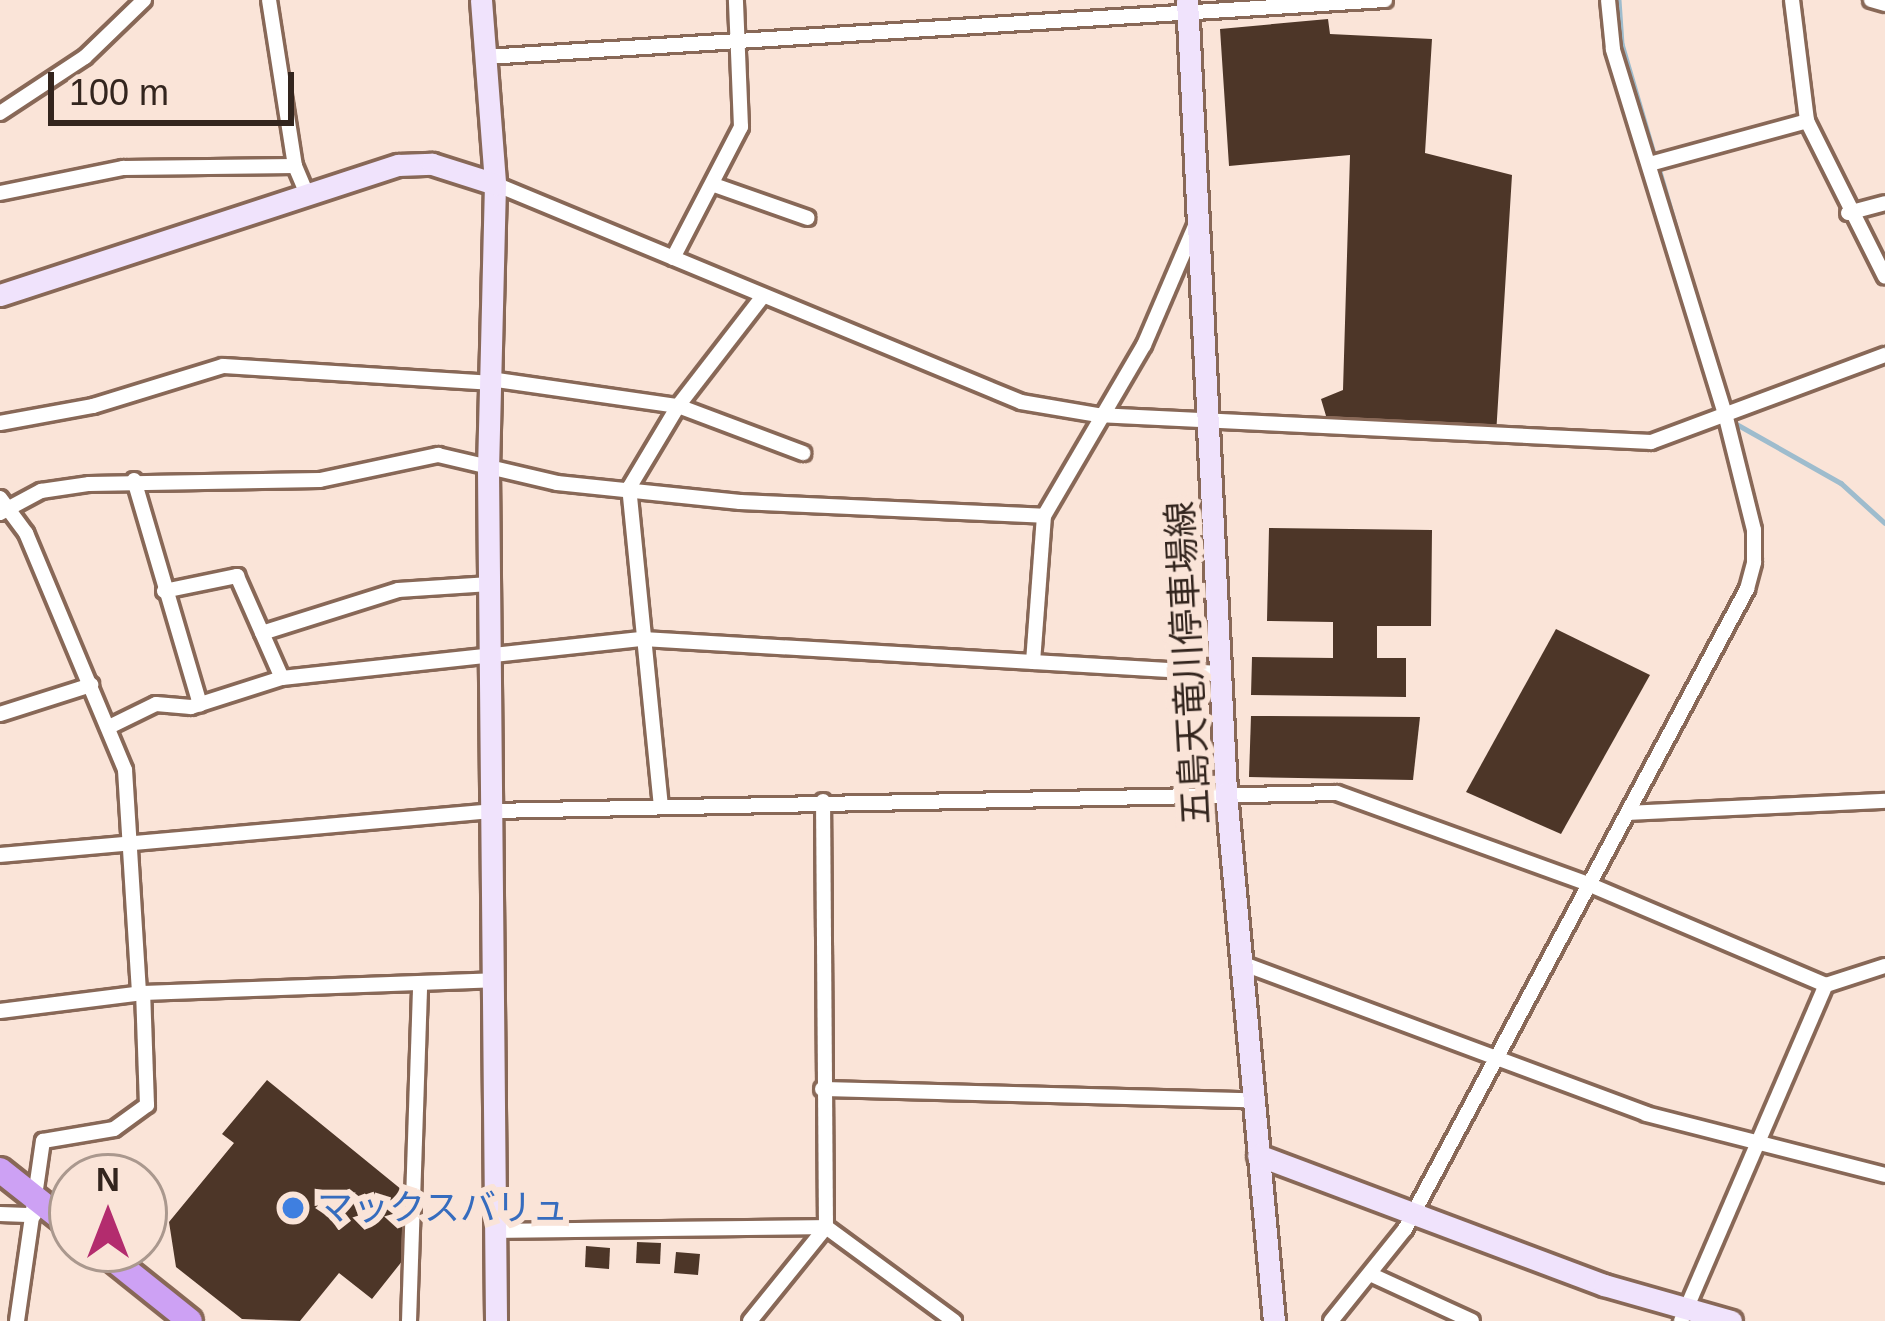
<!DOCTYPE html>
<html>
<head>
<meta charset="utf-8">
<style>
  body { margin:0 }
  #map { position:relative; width:1885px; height:1321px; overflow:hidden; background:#fae4d8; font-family:Arial,"Noto Sans JP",sans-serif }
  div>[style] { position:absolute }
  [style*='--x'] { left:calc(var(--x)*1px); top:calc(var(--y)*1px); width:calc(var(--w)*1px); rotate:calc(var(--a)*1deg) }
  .stream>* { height:4.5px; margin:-2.25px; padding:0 2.25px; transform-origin:2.25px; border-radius:2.25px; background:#9ebccd }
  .building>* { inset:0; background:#4d3628 }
  .roads { filter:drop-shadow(3px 0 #886857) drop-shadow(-3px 0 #886857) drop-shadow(0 3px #886857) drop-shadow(0 -3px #886857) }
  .street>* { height:14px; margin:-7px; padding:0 7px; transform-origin:7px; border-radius:7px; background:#fff }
  .secondary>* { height:21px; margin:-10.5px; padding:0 10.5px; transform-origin:10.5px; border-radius:10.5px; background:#f0e3fc }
  .highway>* { height:24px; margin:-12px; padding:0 12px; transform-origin:12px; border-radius:12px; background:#cda1f4 }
  .dots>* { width:33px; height:33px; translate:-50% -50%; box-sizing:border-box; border:6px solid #fae4d8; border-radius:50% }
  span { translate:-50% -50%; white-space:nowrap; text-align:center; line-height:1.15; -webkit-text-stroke:12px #fae4d8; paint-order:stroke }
  .street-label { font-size:36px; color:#33251e }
  .shop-label { font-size:36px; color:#366cbe }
  .left { translate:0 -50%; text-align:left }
  .north { position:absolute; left:48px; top:1153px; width:120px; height:120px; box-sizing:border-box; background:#fae4d8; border:3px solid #aa988e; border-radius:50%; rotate:0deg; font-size:33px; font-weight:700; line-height:48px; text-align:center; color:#33251e }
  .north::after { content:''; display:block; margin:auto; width:42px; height:54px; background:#b32c6e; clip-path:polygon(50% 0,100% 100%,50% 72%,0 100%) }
  .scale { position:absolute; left:48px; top:72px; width:246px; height:54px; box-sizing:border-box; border:6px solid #33251e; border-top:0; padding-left:15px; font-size:36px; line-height:42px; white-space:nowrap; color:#33251e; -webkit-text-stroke:9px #fae4d8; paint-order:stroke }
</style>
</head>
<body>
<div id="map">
  <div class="stream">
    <div style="--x:1619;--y:0;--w:44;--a:86.1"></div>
    <div style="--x:1622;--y:44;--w:118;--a:73.7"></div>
    <div style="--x:1659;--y:168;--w:162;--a:73.9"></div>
    <div style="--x:1733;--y:422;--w:124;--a:29.5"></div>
    <div style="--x:1841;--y:483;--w:59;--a:42.3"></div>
  </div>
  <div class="building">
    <div style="clip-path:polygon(1328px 19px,1330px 34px,1432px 39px,1425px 153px,1512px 175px,1496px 435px,1329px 426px,1321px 399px,1343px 390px,1350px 155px,1229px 166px,1220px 29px)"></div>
    <div style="clip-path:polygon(1269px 528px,1432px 530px,1431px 626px,1377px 626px,1377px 658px,1406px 658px,1406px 697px,1251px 695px,1252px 657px,1333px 658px,1333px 622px,1267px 621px)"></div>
    <div style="clip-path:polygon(1556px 629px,1650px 675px,1561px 834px,1466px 792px)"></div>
    <div style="clip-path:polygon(1251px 716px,1420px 717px,1413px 780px,1249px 777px)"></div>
    <div style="clip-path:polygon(267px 1080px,407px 1194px,403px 1260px,372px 1299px,339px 1273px,300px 1321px,242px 1319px,176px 1267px,169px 1222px,234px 1143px,222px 1134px)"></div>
    <div style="clip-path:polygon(637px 1242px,661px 1243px,660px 1264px,636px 1263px)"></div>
    <div style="clip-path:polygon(586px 1246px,610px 1248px,609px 1269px,585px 1267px)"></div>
    <div style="clip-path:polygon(676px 1252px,700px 1254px,698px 1275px,674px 1273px)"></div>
  </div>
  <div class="roads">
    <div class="street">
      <div style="--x:269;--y:0;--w:168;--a:81.1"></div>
      <div style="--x:295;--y:166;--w:33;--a:67"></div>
      <div style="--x:1792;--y:0;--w:122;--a:82.9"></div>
      <div style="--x:1807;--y:121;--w:174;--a:63.4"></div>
      <div style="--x:1871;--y:0;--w:15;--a:16"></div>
      <div style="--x:486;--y:57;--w:901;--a:-3.63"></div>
      <div style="--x:0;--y:113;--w:102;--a:-33.4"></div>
      <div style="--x:85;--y:57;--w:82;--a:-44"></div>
      <div style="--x:1650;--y:164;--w:163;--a:-15.3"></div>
      <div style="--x:495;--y:184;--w:569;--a:22.51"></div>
      <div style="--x:1021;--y:402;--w:77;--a:9.7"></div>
      <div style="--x:1097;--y:415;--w:555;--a:2.79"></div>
      <div style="--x:1651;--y:442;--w:250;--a:-20.4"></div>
      <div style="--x:717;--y:186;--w:96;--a:19.4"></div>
      <div style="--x:0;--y:193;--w:126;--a:-11.5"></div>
      <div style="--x:123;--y:168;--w:172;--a:-0.7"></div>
      <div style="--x:1848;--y:213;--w:38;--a:-15"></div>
      <div style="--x:673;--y:258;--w:148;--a:-62.6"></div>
      <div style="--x:741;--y:127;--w:127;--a:-92.3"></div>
      <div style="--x:490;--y:379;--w:190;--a:8.2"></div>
      <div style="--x:678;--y:406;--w:134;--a:20.6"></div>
      <div style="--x:0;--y:423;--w:95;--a:-10.4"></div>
      <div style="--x:93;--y:406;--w:136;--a:-17.1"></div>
      <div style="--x:223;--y:366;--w:268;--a:3.6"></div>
      <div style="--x:134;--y:480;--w:234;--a:73.6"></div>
      <div style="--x:0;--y:498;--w:44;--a:53.4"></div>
      <div style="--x:26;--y:533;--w:257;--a:67.3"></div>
      <div style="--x:125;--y:770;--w:223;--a:86.4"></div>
      <div style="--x:0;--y:513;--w:47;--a:-28.2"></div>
      <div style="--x:41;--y:491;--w:49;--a:-8.3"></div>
      <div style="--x:89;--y:484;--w:231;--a:-1"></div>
      <div style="--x:320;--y:480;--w:121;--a:-12"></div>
      <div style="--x:438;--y:455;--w:122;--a:13.2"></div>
      <div style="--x:557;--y:483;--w:184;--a:5.9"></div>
      <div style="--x:740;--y:502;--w:304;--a:2.6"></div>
      <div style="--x:164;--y:591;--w:75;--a:-11.6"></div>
      <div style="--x:237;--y:576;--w:111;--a:66.2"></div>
      <div style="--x:262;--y:633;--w:143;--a:-17.5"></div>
      <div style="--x:398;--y:590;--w:92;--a:-3.7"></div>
      <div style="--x:1033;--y:662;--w:146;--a:-85.7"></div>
      <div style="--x:1044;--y:516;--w:198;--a:-59.7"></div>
      <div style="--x:1144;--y:345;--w:129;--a:-66.8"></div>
      <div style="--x:0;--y:714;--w:96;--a:-17.7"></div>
      <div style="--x:111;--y:726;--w:50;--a:-26.1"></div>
      <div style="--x:156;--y:704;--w:35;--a:5"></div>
      <div style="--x:191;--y:707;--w:96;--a:-17.7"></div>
      <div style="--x:282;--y:678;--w:363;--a:-6.2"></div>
      <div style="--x:643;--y:639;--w:577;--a:3.38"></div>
      <div style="--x:661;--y:807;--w:321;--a:-95.7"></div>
      <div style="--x:629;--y:488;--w:96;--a:-59.1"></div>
      <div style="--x:678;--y:406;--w:139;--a:-52.3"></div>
      <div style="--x:1628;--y:813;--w:257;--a:-2.7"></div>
      <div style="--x:0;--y:855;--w:495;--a:-5.1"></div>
      <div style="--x:493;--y:811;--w:844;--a:-1.22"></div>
      <div style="--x:1337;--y:793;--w:267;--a:19.9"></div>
      <div style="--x:1588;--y:884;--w:259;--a:23"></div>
      <div style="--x:1826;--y:985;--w:62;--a:-17.9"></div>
      <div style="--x:1241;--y:963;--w:432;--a:20.4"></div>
      <div style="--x:1646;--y:1114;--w:247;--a:14.3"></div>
      <div style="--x:0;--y:1011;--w:144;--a:-7.2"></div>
      <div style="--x:143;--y:993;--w:351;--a:-2.1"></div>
      <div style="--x:822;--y:1089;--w:429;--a:1.5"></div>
      <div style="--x:0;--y:1214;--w:34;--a:2"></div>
      <div style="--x:496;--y:1231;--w:330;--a:-0.7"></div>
      <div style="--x:826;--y:1227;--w:159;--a:36.3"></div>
      <div style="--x:1372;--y:1275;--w:110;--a:24.7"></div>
      <div style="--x:17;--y:1321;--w:182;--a:-81.8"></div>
      <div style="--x:43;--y:1141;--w:72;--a:-9.6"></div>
      <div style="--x:114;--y:1129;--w:41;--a:-36"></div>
      <div style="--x:147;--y:1105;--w:112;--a:-92"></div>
      <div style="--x:409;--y:1321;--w:338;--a:-88.1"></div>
      <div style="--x:750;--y:1321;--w:121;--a:-51"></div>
      <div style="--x:826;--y:1227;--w:426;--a:-90.4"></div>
      <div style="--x:1331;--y:1321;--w:118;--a:-51.2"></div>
      <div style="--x:1405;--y:1229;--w:726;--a:-61.88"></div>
      <div style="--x:1747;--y:589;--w:28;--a:-75"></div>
      <div style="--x:1754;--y:562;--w:32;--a:-90"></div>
      <div style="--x:1754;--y:530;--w:120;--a:-104"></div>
      <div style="--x:1725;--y:414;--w:382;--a:-107.1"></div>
      <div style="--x:1613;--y:49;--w:49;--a:-95.8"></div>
      <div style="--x:1681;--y:1321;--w:366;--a:-66.7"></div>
    </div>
    <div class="secondary">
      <div style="--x:481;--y:0;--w:185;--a:85.6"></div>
      <div style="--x:495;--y:184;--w:286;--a:91.4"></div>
      <div style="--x:488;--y:470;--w:851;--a:89.46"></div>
      <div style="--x:1187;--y:0;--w:794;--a:87.18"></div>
      <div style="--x:1226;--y:793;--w:530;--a:84.81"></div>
      <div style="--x:0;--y:295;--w:419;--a:-18.1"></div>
      <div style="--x:398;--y:165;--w:34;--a:-2"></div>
      <div style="--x:432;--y:164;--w:66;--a:17.6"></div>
      <div style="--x:1258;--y:1155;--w:370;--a:20.6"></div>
      <div style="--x:1604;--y:1285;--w:132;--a:15.8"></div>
    </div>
    <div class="highway">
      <div style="--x:0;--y:1170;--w:92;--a:38.4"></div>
      <div style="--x:100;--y:1249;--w:115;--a:38.7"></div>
    </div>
  </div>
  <div class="dots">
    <div style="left:293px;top:1208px;background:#3f7fe0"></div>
  </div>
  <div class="street-label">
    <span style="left:1188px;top:663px;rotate:-93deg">五島天竜川停車場線</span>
  </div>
  <div class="shop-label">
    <span class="left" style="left:317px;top:1208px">マックスバリュ</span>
  </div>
  <div class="north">N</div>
  <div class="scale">100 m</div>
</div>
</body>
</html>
